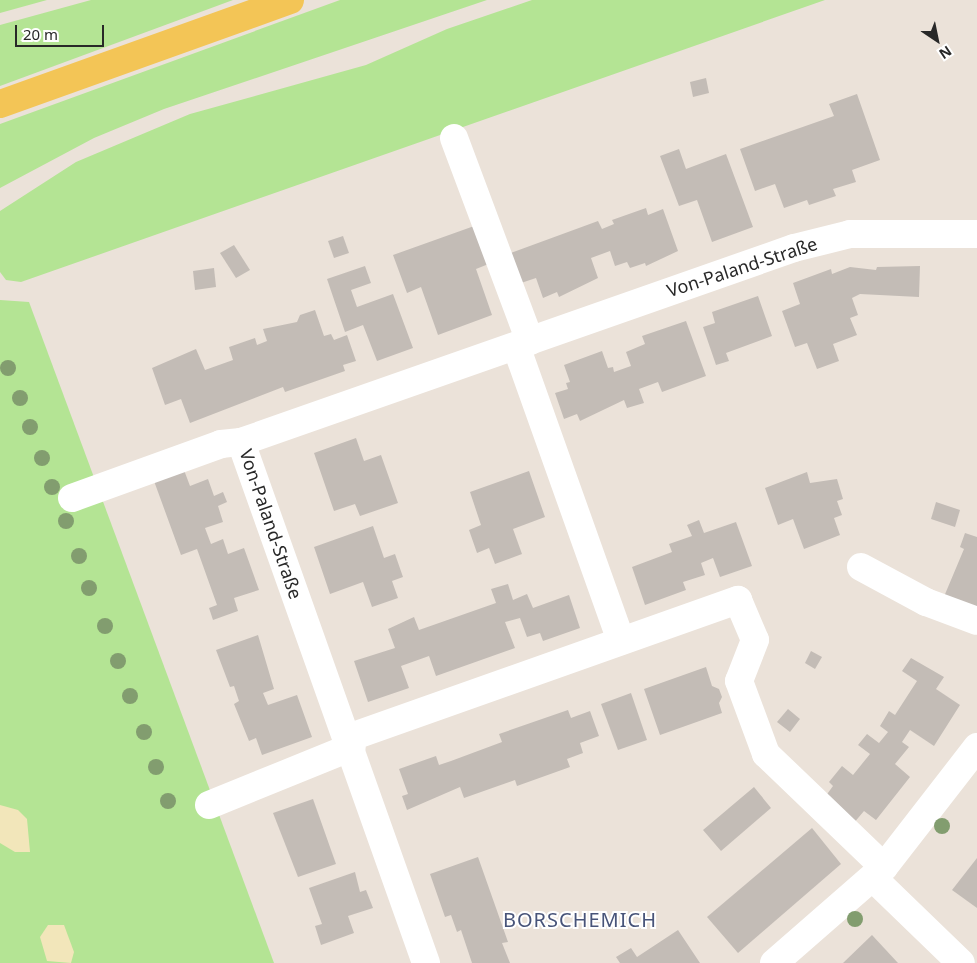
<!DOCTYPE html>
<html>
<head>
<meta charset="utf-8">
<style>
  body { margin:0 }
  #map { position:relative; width:977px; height:963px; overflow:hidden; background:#ebe2d9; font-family:"Noto Sans",sans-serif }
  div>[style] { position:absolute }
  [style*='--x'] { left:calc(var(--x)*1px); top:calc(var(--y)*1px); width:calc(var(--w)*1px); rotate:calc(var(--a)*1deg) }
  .green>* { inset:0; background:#b4e494 }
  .sand>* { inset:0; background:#f2e6ba }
  .building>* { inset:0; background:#c3bcb6 }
  .minor>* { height:28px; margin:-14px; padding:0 14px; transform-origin:14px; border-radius:14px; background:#fff }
  .major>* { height:28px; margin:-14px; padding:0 14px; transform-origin:14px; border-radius:14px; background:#f3c556 }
  .trees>* { width:16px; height:16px; margin:-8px; border-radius:50%; background:#829d6f }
  span { translate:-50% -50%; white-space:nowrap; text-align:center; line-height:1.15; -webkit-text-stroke:4px #fff; paint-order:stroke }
  .street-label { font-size:18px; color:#282828 }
  .quarter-label { font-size:20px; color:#485479; letter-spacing:1px }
  .north { position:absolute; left:912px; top:15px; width:50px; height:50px; -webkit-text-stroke:4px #fff; paint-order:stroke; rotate:146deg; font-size:14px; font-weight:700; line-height:20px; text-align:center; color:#282828 }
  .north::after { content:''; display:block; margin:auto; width:18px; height:22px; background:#282828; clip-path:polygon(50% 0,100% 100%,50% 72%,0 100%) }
  .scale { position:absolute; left:15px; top:25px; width:89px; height:22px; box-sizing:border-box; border:2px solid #282828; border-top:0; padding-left:6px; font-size:15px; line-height:18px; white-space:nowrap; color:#282828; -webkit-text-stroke:4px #fff; paint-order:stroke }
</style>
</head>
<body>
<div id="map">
  <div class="green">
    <div style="clip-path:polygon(0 0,47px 0,0 13px)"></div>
    <div style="clip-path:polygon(91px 0,233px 0,0 86px,0 25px)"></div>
    <div style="clip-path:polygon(340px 0,487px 0,164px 109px,94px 138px,0 188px,0 124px)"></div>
    <div style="clip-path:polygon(532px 0,825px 0,21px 282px,6px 280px,0 272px,0 211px,76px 162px,190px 114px,366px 65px,447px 29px)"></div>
    <div style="clip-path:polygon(0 300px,29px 302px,274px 963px,0 963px)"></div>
  </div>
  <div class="sand">
    <div style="clip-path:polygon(0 805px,18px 810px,27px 819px,30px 852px,15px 852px,0 843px)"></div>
    <div style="clip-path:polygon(48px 925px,64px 925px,74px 952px,71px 963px,47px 961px,40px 937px)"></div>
  </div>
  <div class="building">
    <div style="clip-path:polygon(706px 78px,709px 93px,693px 97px,690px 82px)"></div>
    <div style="clip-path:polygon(857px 94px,880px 160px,852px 170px,856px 182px,833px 189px,836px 196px,809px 205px,807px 200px,784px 208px,775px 184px,755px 191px,740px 149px,834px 116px,829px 104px)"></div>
    <div style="clip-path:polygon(679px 149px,686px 169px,726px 154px,753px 227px,712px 242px,697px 200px,679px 206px,660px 156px)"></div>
    <div style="clip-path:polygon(646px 208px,648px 215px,663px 209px,678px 251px,646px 266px,645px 263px,630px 268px,627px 262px,615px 266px,610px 251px,591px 258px,598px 278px,559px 297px,557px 292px,543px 298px,536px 278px,518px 284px,508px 254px,598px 221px,602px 229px,614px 224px,612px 220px)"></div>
    <div style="clip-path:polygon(477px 225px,491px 263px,476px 269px,492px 315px,438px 335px,421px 287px,407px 293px,393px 255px)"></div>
    <div style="clip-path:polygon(343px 236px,349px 253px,334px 258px,328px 241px)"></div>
    <div style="clip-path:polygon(234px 245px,250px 270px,236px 278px,220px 253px)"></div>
    <div style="clip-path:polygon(365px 266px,371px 283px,351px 290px,357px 307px,393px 294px,413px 348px,377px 361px,363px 325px,345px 332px,327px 279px)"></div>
    <div style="clip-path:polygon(920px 266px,919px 297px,860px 294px,852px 298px,858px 315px,850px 318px,857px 335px,833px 344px,839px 361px,817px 369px,807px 343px,795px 347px,782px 311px,800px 304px,793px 283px,831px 269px,832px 274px,850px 267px,876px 270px,877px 267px)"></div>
    <div style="clip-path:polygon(214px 268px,216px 287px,195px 290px,193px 271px)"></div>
    <div style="clip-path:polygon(758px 296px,772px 336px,726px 353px,729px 361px,716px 365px,703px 327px,715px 323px,712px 312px)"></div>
    <div style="clip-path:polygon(315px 310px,324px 336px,331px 334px,334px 340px,347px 335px,356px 361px,343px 365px,345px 371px,285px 392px,283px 387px,190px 423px,181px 399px,165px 405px,152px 368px,196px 349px,205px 370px,233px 360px,229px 347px,255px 338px,257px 345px,267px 341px,263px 329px,297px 322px,300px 315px)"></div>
    <div style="clip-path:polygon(686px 321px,706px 376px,662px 392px,658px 382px,639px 389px,644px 403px,627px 408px,624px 400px,580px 421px,577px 414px,564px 419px,555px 393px,568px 389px,566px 383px,570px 382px,564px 365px,602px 351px,608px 368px,613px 367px,614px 372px,631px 366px,626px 352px,645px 344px,642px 336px)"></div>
    <div style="clip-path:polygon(356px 438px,364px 461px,381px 455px,398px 503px,360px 516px,355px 504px,334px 511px,314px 453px)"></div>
    <div style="clip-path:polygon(184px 470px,190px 486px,208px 479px,214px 496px,223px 492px,227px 502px,218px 506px,223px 522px,205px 528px,211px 544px,223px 539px,228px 554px,244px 548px,259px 590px,234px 598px,238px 611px,213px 620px,209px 608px,217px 605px,197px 549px,181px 555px,154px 481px)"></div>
    <div style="clip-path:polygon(529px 471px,545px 517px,513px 529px,522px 554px,495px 564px,489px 548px,477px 553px,469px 530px,481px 525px,470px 492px)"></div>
    <div style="clip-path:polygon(807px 472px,810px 483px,837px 479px,843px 499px,837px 501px,842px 515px,834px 518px,840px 535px,804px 549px,793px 519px,778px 525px,765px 488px)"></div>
    <div style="clip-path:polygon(936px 502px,960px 510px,955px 527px,931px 519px)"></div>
    <div style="clip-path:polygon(699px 520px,704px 533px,736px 522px,752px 566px,720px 577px,713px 558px,701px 563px,705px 575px,683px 582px,686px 590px,645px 605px,632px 567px,672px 552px,669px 544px,692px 536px,687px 525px)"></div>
    <div style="clip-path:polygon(373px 526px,384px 558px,395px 554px,403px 577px,392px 581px,398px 598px,372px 607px,363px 582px,330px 594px,314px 547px)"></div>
    <div style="clip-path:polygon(965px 533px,977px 537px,977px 612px,943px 599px,964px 549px,960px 547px)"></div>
    <div style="clip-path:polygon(508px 584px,513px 600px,527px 594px,533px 608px,569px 595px,580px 628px,543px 641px,540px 633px,527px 637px,520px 618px,505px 622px,515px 648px,436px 676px,429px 656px,401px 666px,409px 688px,368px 702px,354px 661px,395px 648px,388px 629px,414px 617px,419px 630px,496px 603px,491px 589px)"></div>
    <div style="clip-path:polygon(258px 635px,274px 689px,263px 693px,268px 705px,297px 695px,312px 737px,262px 755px,256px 738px,249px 741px,234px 704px,239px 701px,234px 686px,230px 687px,216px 650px)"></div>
    <div style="clip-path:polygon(811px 651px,822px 657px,815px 669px,805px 663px)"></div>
    <div style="clip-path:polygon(911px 658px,944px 677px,936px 689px,960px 705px,934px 746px,910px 730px,902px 742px,909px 747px,895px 764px,910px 777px,876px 820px,864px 811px,853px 824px,825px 797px,833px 786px,829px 782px,842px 766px,853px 775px,870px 754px,858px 745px,867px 734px,879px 743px,888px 732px,880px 726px,889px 711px,895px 715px,917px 681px,902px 671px)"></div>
    <div style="clip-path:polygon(706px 667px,712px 686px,719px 689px,722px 697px,719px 703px,722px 713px,660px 735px,644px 689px)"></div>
    <div style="clip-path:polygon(631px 693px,647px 740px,618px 750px,601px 704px)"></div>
    <div style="clip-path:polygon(788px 709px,800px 719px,790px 732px,777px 722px)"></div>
    <div style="clip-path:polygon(568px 710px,571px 718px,590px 711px,599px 736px,580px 743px,583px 753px,567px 759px,570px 767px,517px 786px,515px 780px,464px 798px,460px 787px,407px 810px,402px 796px,408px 794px,399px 769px,436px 756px,439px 765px,451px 761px,502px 742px,499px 734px)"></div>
    <div style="clip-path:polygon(754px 787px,771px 808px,721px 851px,703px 830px)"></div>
    <div style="clip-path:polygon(313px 799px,336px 864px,298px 877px,273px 813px)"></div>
    <div style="clip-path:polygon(812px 828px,841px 864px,738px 953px,707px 917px)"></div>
    <div style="clip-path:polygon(478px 857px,508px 942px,502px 943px,510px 963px,472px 963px,461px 930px,457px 932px,451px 915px,445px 917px,430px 874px)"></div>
    <div style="clip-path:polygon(977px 858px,977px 908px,952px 890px)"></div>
    <div style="clip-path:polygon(355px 872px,360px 892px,366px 890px,373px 908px,348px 916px,354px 933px,321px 945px,315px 926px,322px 924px,309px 888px)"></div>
    <div style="clip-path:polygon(678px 930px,700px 963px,620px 963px,616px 957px,631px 948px,637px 957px)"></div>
    <div style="clip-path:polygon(872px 935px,898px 963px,843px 963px)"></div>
  </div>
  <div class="minor">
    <div style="--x:454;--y:138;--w:217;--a:69.5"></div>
    <div style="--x:516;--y:346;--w:313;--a:70.4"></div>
    <div style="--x:72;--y:498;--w:158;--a:-19.9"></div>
    <div style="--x:221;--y:444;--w:20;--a:-6"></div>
    <div style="--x:861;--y:567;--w:74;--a:28.3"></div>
    <div style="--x:926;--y:602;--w:54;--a:20.4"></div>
    <div style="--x:348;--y:738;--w:414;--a:-19.5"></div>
    <div style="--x:738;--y:600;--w:43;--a:67"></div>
    <div style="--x:755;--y:640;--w:44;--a:111.3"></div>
    <div style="--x:739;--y:681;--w:78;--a:69.7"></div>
    <div style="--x:766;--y:754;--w:163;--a:43.8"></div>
    <div style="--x:209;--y:805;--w:154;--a:-22.1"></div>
    <div style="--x:873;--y:878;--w:122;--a:44"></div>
    <div style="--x:426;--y:963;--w:553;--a:-109.55"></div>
    <div style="--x:241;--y:442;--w:586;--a:-19.33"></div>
    <div style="--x:794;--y:248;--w:58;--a:-14"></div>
    <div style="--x:850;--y:234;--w:127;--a:0"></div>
    <div style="--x:774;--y:963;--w:146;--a:-41.1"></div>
    <div style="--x:884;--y:867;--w:152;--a:-52.2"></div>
  </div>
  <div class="major">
    <div style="--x:0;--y:104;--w:308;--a:-19.7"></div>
  </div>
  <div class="trees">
    <div style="left:8px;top:368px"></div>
    <div style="left:20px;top:398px"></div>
    <div style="left:30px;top:427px"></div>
    <div style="left:42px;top:458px"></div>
    <div style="left:52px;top:487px"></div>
    <div style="left:66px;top:521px"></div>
    <div style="left:79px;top:556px"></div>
    <div style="left:89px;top:588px"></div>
    <div style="left:105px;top:626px"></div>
    <div style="left:118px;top:661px"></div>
    <div style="left:130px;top:696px"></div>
    <div style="left:144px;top:732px"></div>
    <div style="left:156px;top:767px"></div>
    <div style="left:168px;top:801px"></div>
    <div style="left:942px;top:826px"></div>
    <div style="left:855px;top:919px"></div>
  </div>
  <div class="street-label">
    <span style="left:742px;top:267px;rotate:-18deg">Von-Paland-Straße</span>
    <span style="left:271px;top:524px;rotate:71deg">Von-Paland-Straße</span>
  </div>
  <div class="quarter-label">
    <span style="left:580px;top:919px">BORSCHEMICH</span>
  </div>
  <div class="north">N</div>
  <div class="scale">20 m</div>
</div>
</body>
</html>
